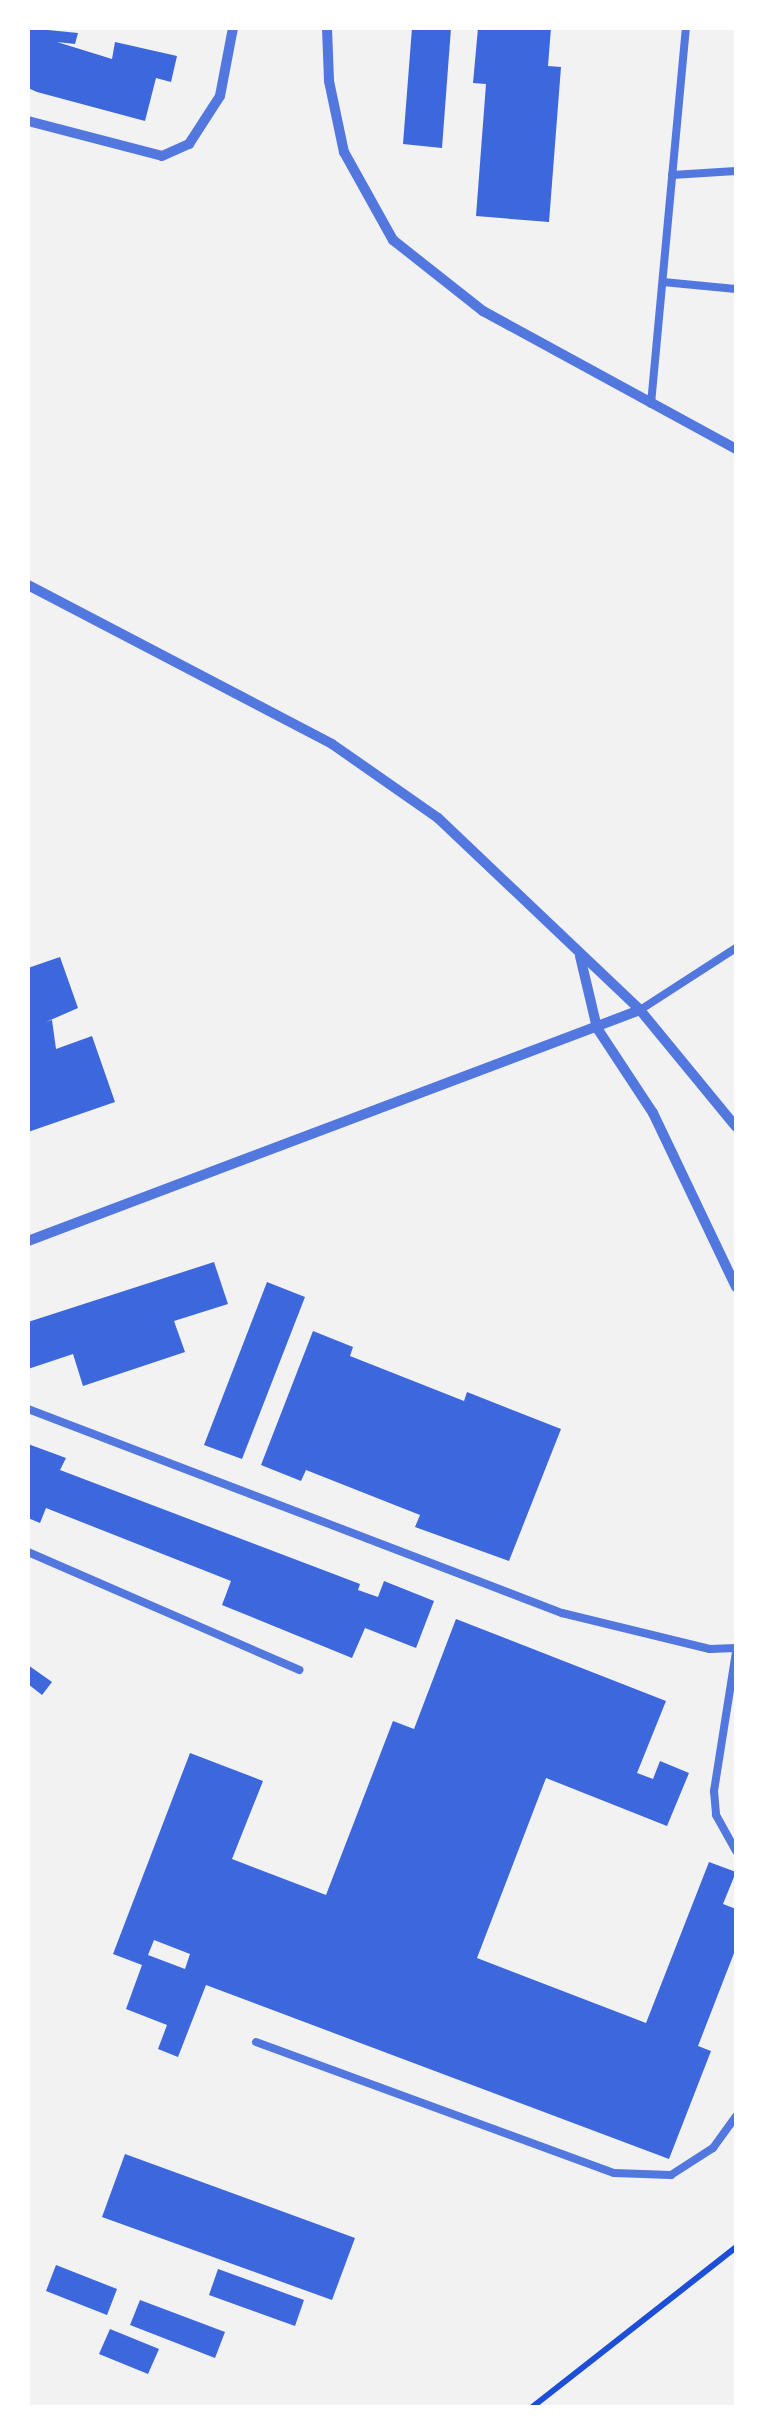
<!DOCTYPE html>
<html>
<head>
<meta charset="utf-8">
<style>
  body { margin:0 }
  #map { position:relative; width:764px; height:2435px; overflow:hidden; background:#f2f2f2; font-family:"PT Sans Narrow",sans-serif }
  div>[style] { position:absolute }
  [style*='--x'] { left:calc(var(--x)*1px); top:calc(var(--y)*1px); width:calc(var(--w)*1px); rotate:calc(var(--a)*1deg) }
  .building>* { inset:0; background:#3d67dc }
  .path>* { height:6px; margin:-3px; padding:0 3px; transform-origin:3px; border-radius:3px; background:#1d4ed8 }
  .service>* { height:8px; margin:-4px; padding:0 4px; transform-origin:4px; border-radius:4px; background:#5277de }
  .minor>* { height:10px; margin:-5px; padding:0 5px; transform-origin:5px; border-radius:5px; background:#5277de }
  span { translate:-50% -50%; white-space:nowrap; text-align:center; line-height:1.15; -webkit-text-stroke:10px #fff; paint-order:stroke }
  .frame { position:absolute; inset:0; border:30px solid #fff; pointer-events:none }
</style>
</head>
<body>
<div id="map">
  <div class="building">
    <div style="clip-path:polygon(28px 28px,78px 33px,75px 44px,57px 42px,112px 59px,115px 42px,177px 56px,171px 82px,156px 78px,145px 121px,37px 92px,28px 88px)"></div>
    <div style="clip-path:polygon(412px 28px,451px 28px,442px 148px,403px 144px)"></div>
    <div style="clip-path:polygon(478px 28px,551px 28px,548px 66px,561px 67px,549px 222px,476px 216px,486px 84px,473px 83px)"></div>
    <div style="clip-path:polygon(60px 957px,78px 1008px,46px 1022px,52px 1020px,56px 1049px,92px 1036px,115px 1102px,28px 1132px,28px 968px)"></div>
    <div style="clip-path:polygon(214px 1262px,228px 1304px,174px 1321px,185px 1352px,83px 1386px,73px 1354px,28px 1369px,28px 1322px)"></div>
    <div style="clip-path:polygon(267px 1282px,305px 1297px,242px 1459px,204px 1445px)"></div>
    <div style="clip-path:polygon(313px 1331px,353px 1347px,350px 1356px,464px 1401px,467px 1392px,561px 1429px,509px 1561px,415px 1527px,420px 1515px,306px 1470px,301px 1481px,261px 1465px)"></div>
    <div style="clip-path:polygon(28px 1444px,66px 1458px,60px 1470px,360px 1584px,358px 1590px,378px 1597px,384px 1581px,434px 1601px,416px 1648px,365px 1628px,352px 1658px,222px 1605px,231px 1581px,46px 1508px,40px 1523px,28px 1518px)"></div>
    <div style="clip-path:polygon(evenodd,456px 1619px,666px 1701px,637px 1773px,653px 1779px,660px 1761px,689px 1773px,667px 1826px,546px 1778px,477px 1958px,646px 2023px,709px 1862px,736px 1872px,723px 1904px,736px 1909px,736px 1948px,698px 2046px,711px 2051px,669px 2159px,206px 1985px,178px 2057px,158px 2049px,167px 2025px,126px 2009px,142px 1965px,113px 1954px,190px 1753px,263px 1781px,232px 1859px,326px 1895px,393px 1721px,414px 1729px,456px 1619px,154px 1940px,190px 1954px,185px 1969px,148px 1955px,154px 1940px)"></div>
    <div style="clip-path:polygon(28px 1665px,52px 1682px,42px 1695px,28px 1684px)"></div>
    <div style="clip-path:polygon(125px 2154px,355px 2238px,332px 2300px,102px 2217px)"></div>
    <div style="clip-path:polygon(56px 2265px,117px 2289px,107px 2315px,46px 2291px)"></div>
    <div style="clip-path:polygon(218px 2269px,304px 2300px,295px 2326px,209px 2295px)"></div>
    <div style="clip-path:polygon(140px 2300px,225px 2332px,215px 2358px,130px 2325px)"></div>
    <div style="clip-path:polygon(110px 2329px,159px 2349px,148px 2374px,99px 2354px)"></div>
  </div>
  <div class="path">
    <div style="--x:531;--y:2408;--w:261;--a:-38.1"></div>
  </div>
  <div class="service">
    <div style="--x:672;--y:175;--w:64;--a:-3.6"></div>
    <div style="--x:663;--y:282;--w:73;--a:5.5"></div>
    <div style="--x:651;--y:404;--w:378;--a:-84.7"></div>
    <div style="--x:640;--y:1010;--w:114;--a:-32.9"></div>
    <div style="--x:28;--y:1409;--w:572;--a:20.91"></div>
    <div style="--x:562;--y:1613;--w:152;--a:13.7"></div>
    <div style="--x:710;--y:1649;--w:26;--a:-2"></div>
    <div style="--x:28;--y:1552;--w:296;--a:23.5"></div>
    <div style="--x:736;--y:1652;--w:141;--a:99"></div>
    <div style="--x:714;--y:1791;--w:24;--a:85"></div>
    <div style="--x:716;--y:1815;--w:41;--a:60.9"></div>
    <div style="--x:256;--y:2042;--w:381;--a:20.1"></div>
    <div style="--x:614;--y:2173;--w:57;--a:2"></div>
    <div style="--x:671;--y:2175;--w:50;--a:-32.7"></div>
    <div style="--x:713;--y:2148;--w:39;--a:-54"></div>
  </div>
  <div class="minor">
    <div style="--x:327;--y:28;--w:53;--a:87.8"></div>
    <div style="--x:329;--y:81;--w:73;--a:78.1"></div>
    <div style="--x:344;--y:152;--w:101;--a:60.9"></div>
    <div style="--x:393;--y:240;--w:115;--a:38.3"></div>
    <div style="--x:483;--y:311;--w:288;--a:28.6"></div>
    <div style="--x:28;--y:121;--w:138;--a:14.6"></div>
    <div style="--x:162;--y:156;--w:30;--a:-24"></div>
    <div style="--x:189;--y:144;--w:57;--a:-57.1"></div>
    <div style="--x:220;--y:96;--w:69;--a:-79.2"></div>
    <div style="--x:28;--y:585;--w:343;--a:27.6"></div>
    <div style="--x:332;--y:744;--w:129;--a:34.9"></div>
    <div style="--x:438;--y:818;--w:279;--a:43.5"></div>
    <div style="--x:640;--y:1010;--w:151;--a:50.6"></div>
    <div style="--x:580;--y:956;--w:74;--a:76.7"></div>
    <div style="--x:597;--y:1028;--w:102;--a:56.6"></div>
    <div style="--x:653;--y:1113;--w:193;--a:64.5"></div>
    <div style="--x:28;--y:1241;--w:654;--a:-20.68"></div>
  </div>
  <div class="frame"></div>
</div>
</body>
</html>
